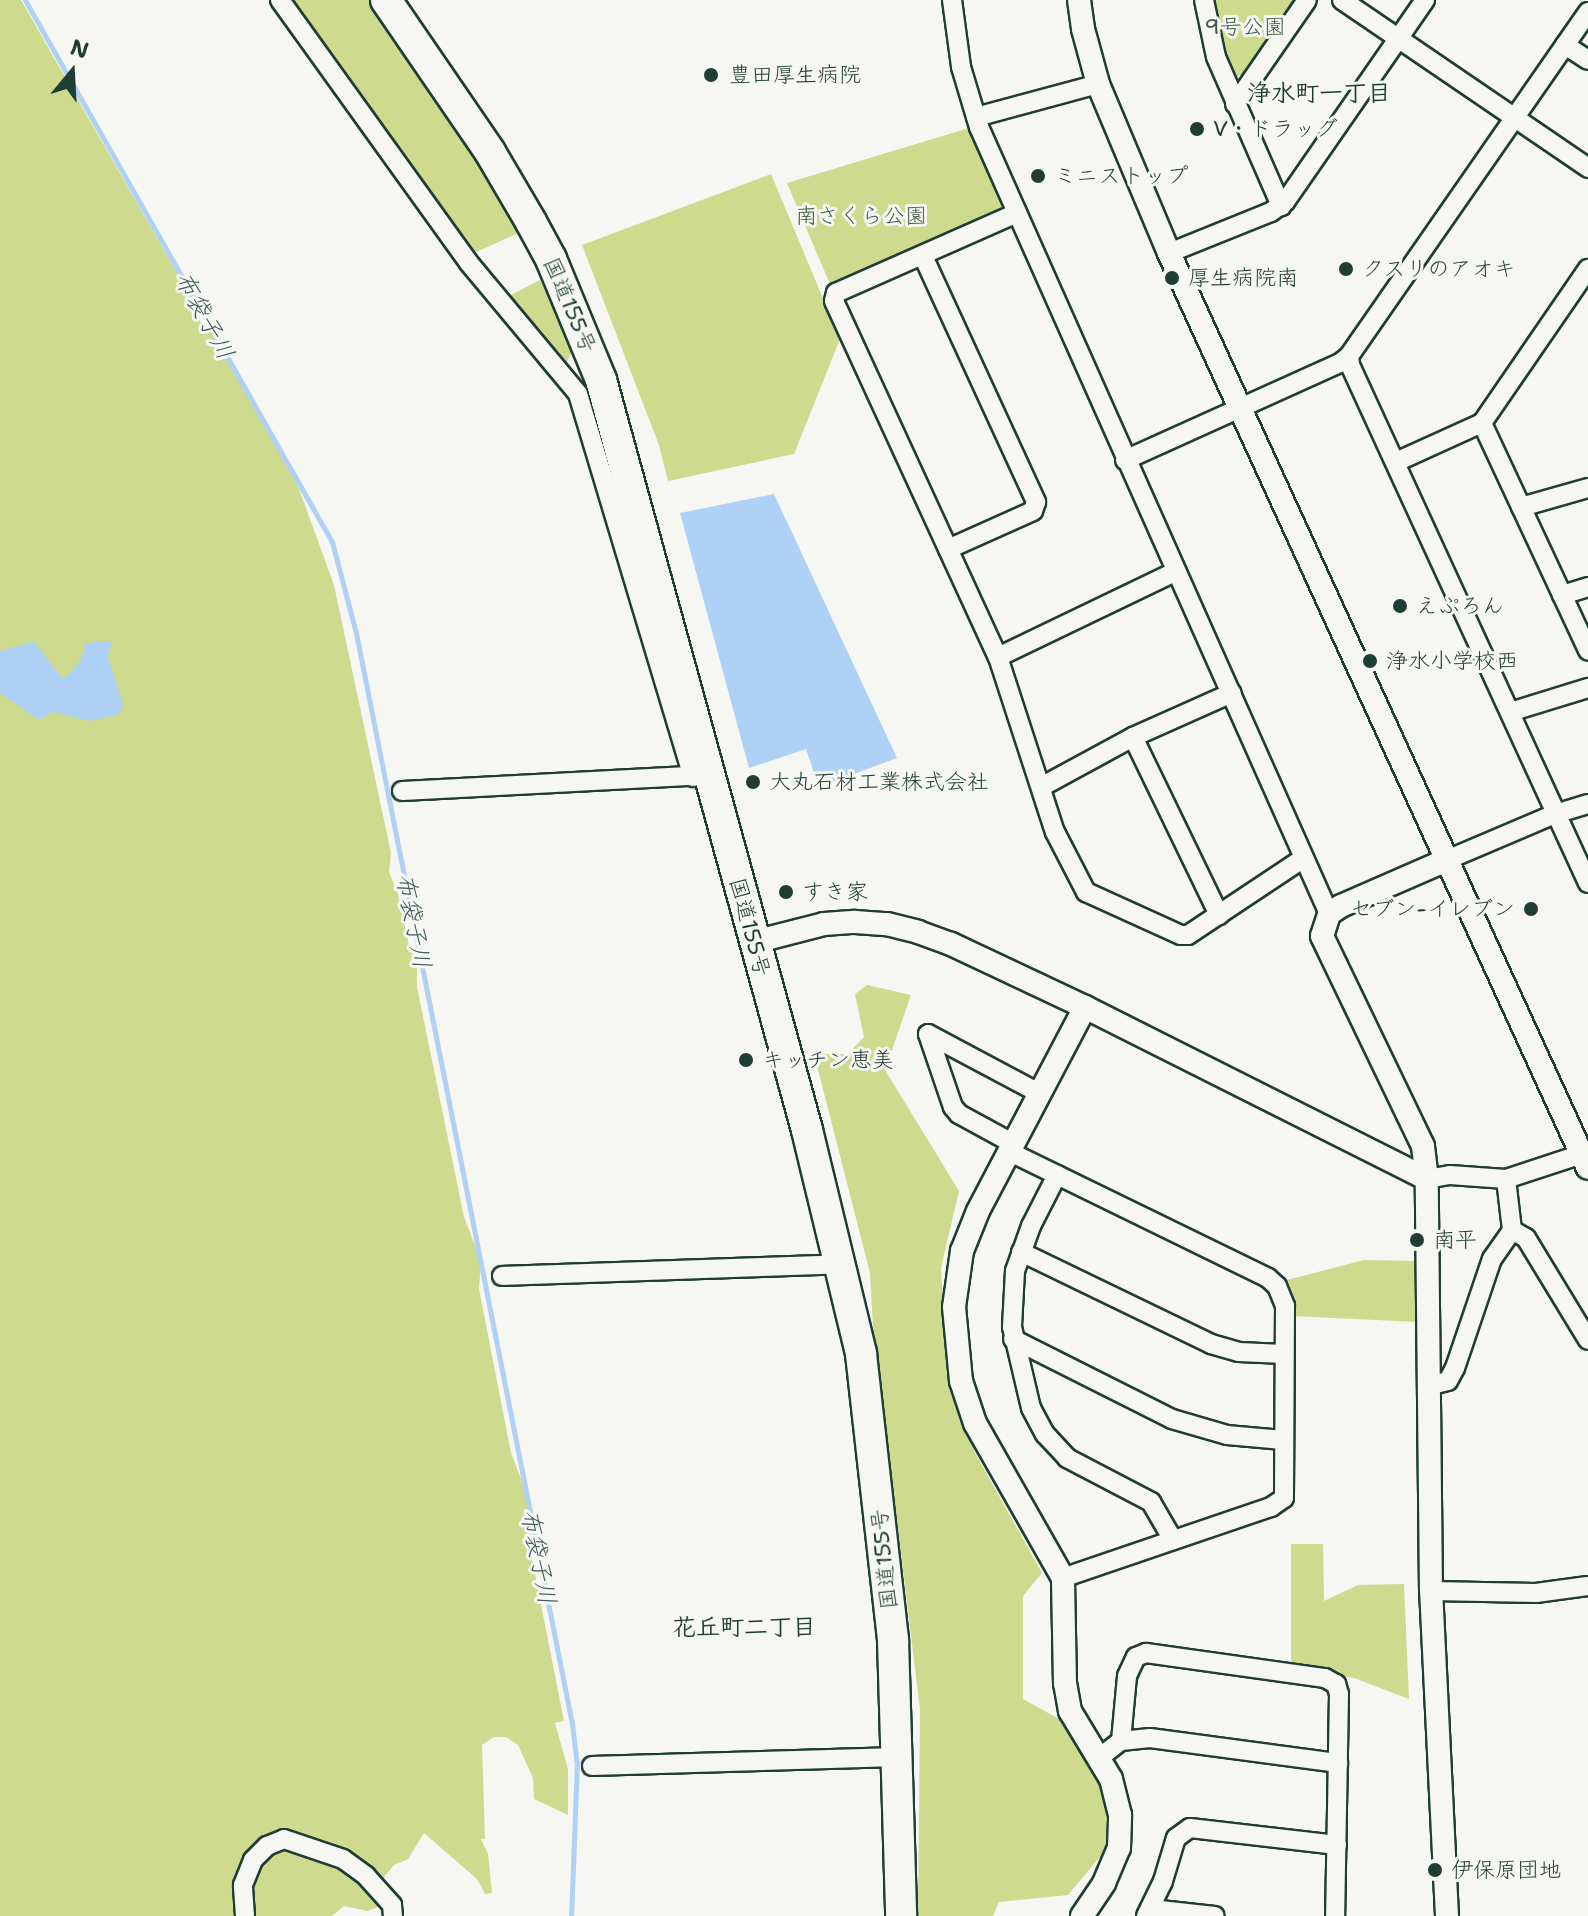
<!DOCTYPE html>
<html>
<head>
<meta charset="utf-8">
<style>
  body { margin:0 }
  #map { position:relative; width:1588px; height:1916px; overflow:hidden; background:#f6f6f2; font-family:"Shantell Sans","Klee One",sans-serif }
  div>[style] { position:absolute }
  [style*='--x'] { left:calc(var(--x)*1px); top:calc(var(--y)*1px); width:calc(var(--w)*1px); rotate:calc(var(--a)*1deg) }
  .green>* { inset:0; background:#ceda8d }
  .water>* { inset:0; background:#aed1f6 }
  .stream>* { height:5px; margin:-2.5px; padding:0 2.5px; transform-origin:2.5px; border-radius:2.5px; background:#aed1f6 }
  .roads { filter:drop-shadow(2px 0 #1f3d34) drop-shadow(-2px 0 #1f3d34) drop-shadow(0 2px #1f3d34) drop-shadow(0 -2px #1f3d34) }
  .minor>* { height:18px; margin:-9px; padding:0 9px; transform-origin:9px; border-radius:9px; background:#f6f6f2 }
  .tertiary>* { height:22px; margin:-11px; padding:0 11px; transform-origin:11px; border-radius:11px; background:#f6f6f2 }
  .trunk>* { height:30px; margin:-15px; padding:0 15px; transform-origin:15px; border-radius:15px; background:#f6f6f2 }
  .dots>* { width:22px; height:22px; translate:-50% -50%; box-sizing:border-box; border:4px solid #f6f6f2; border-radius:50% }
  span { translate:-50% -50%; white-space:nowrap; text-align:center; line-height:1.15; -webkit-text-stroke:6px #f6f6f2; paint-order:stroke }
  .park-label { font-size:22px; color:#425c46 }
  .poi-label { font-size:22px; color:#1f3d34 }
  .left { translate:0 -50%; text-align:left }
  .right { translate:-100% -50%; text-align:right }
  .street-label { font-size:22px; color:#1f3d34 }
  .neighbourhood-label { font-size:24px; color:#1f3d34; font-weight:700 }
  .water-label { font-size:24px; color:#3c5b5b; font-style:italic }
  .north { position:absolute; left:32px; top:32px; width:80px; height:80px; -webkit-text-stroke:6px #f6f6f2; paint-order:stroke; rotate:18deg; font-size:22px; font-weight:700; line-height:32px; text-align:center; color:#1f3d34 }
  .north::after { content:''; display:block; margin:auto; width:28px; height:36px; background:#1f3d34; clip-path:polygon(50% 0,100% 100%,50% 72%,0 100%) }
</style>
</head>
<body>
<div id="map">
  <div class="green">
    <div style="clip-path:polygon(0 0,21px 0,181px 280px,191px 299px,192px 310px,206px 329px,213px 330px,299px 489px,334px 585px,391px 853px,389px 872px,398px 894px,409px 946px,417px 959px,417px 987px,464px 1217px,481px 1261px,479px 1289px,511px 1453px,532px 1507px,530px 1549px,564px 1721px,555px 1723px,568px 1769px,568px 1815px,534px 1799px,533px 1778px,518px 1745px,506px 1737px,494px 1737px,482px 1745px,485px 1839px,481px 1839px,488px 1854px,492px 1893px,485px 1894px,477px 1879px,424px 1833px,408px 1859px,394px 1865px,380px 1882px,346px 1856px,265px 1841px,240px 1916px,0 1916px)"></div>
    <div style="clip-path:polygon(291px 0,373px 0,521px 222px,516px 234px,472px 254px)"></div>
    <div style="clip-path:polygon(1212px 0,1296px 0,1245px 73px,1234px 78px,1214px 22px)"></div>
    <div style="clip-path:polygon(969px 128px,1005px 207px,832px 289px,787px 183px)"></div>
    <div style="clip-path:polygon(771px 174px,840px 339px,794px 454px,668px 481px,659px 445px,582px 245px)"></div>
    <div style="clip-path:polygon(540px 280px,573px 349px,567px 362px,525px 320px,509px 296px)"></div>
    <div style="clip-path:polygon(867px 985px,911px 995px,885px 1070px,959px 1191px,941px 1268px,945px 1339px,956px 1403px,974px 1451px,1042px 1573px,1023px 1596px,1023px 1699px,1061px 1720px,1113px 1809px,1104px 1852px,1068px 1895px,999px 1902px,993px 1916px,918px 1916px,920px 1710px,897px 1519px,877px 1397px,870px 1273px,814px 1054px,848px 1054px,864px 1037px,855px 994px)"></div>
    <div style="clip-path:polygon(1364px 1260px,1417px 1261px,1418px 1322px,1293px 1316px,1295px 1299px,1287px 1280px)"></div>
    <div style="clip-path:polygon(1291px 1544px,1323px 1544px,1324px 1601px,1358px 1585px,1404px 1584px,1409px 1699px,1354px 1678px,1291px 1668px)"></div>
    <div style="clip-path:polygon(285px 1844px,341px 1865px,382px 1905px,368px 1911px,344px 1906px,332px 1916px,251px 1916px,250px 1883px,259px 1865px,276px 1847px)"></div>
  </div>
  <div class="water">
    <div style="clip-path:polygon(774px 494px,897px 758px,819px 787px,806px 749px,749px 768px,680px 513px)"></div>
    <div style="clip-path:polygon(34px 641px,61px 677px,66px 677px,81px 660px,85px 645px,94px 641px,112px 642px,108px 657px,123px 704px,119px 714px,90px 721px,53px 712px,39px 720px,0 693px,0 651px)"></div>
  </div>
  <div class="stream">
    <div style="--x:25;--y:0;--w:623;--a:60.47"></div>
    <div style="--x:332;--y:542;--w:94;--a:75.2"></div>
    <div style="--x:356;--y:633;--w:1112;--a:78.8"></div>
    <div style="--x:572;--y:1724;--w:38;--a:83"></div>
    <div style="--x:577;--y:1762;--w:154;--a:92.2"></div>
  </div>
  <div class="roads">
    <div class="minor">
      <div style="--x:280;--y:0;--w:324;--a:54.3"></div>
      <div style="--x:469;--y:263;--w:170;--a:50.2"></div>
      <div style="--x:578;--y:394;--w:400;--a:73.3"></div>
      <div style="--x:952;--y:0;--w:68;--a:82.3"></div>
      <div style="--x:961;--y:67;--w:63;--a:73.3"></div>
      <div style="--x:979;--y:127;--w:861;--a:66.02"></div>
      <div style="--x:1204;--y:0;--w:58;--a:78.1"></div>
      <div style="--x:1216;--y:57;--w:163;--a:66.4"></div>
      <div style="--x:1342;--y:0;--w:298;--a:34.3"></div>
      <div style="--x:1565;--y:45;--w:27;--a:33"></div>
      <div style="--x:1235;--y:104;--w:126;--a:-55.3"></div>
      <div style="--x:976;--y:117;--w:126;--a:-15.1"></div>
      <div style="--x:1017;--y:213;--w:198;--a:156.2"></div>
      <div style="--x:836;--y:293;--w:8;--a:104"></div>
      <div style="--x:834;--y:301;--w:392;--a:65.3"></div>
      <div style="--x:998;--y:657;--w:184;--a:72"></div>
      <div style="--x:1055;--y:832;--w:68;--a:62.7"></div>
      <div style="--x:1086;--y:892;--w:104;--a:24.4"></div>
      <div style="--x:1181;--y:935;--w:7;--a:0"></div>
      <div style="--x:1188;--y:935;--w:139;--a:-33.6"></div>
      <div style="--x:1169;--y:253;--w:110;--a:-21.9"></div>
      <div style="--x:1271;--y:212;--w:17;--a:-36"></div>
      <div style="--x:1285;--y:202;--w:246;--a:-55.3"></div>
      <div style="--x:923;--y:256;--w:271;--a:65.3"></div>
      <div style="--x:1036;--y:502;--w:9;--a:108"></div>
      <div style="--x:1033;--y:511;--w:93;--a:155.9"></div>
      <div style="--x:1349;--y:356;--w:9;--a:84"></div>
      <div style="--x:1350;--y:365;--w:570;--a:65.32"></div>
      <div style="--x:1482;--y:423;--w:251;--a:65"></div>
      <div style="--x:1125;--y:460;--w:236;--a:-24.3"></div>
      <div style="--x:1340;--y:363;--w:11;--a:-38"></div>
      <div style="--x:1349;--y:356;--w:419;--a:-55.2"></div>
      <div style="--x:1396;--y:462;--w:94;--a:-24.4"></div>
      <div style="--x:1482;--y:423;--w:187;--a:-55.5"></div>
      <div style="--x:1521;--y:507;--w:70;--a:-15.8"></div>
      <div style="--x:1562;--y:595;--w:27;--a:-17"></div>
      <div style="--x:998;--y:657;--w:196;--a:-25.7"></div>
      <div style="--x:1510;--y:712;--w:82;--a:-17.1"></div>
      <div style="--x:1133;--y:737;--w:198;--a:64.2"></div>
      <div style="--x:1041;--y:787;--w:105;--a:-28.5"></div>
      <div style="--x:1133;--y:737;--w:108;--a:-24"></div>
      <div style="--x:402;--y:791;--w:301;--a:-3"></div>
      <div style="--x:1449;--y:859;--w:115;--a:-23"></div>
      <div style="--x:1555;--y:814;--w:34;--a:-17"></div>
      <div style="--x:1014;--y:1144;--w:63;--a:-151.4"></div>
      <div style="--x:959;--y:1114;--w:9;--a:-131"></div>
      <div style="--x:953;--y:1107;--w:77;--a:-108.9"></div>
      <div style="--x:928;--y:1034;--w:128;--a:28"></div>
      <div style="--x:1010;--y:1152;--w:287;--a:26"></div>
      <div style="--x:1268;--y:1278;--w:12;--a:42"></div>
      <div style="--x:1277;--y:1286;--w:22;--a:68"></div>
      <div style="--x:1285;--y:1306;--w:192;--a:90.3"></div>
      <div style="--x:1284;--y:1498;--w:16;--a:145"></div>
      <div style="--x:1271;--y:1507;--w:220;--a:161.2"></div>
      <div style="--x:1057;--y:1175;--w:57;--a:117"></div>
      <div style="--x:1031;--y:1226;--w:48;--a:109.6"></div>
      <div style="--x:1015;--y:1271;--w:56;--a:93.1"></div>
      <div style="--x:1012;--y:1327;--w:83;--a:76.8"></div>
      <div style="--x:1031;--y:1408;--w:30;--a:62"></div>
      <div style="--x:1045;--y:1434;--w:33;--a:47"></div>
      <div style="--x:1067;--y:1458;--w:95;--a:27.6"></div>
      <div style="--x:1151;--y:1502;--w:44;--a:59.9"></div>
      <div style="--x:1427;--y:1179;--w:23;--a:-10"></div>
      <div style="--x:1450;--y:1175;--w:56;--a:4.1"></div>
      <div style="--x:1506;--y:1179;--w:86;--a:-18.2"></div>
      <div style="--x:1512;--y:1230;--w:16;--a:30"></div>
      <div style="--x:1526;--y:1238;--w:119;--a:58.7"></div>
      <div style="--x:1021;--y:1252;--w:211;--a:25.8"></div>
      <div style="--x:1211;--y:1344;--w:29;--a:16"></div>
      <div style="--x:1239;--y:1352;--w:45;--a:2.5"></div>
      <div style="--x:502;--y:1276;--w:338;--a:-2"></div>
      <div style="--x:1013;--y:1339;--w:178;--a:26.7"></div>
      <div style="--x:1172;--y:1419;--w:57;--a:16.2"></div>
      <div style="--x:1227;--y:1435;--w:56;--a:5.1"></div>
      <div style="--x:1432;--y:1385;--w:16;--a:-14"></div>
      <div style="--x:1448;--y:1381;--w:15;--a:-62"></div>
      <div style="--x:1455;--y:1368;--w:115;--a:-71.3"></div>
      <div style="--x:1492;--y:1259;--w:35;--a:-55"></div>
      <div style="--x:1512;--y:1230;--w:51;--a:-96.7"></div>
      <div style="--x:1431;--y:1591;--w:105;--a:1.1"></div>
      <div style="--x:1536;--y:1593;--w:52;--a:-7.7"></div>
      <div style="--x:1121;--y:1741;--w:29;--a:-6"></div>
      <div style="--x:1150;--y:1738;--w:190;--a:7.6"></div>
      <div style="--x:1099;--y:1758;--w:28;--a:-38"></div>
      <div style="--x:1121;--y:1741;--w:65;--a:-84.7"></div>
      <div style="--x:1127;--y:1676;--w:21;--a:-65"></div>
      <div style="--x:1136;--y:1657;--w:11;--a:-22"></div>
      <div style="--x:1146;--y:1653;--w:181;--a:8"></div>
      <div style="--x:1325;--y:1678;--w:13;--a:29"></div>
      <div style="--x:1336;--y:1684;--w:10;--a:73"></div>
      <div style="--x:1339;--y:1694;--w:222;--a:91"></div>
      <div style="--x:592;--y:1766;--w:305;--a:-1.7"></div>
      <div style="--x:1151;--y:1909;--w:64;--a:6.2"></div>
      <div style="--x:245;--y:1916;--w:31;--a:-94"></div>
      <div style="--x:243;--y:1885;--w:27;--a:-68"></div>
      <div style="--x:253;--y:1860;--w:20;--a:-45"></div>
      <div style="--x:267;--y:1846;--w:18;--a:-22"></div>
      <div style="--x:284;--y:1839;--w:62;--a:18.7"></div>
      <div style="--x:343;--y:1859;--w:29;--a:36"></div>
      <div style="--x:366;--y:1876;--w:39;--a:48"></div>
      <div style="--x:392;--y:1905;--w:11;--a:85"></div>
      <div style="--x:1146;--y:1916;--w:39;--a:-64"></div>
      <div style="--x:1163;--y:1881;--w:45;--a:-73.2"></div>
      <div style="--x:1176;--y:1838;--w:17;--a:-36"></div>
      <div style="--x:1190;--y:1828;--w:148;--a:6.6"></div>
    </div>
    <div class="tertiary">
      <div style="--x:1079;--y:0;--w:29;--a:82"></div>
      <div style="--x:1083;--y:29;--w:57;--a:74.7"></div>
      <div style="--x:1098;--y:84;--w:183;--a:67.2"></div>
      <div style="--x:1169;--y:253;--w:1006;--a:65.4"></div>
      <div style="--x:754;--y:942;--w:72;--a:-14.4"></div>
      <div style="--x:824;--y:924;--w:31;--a:-4"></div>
      <div style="--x:855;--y:922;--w:32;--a:4"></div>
      <div style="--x:887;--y:924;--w:32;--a:14"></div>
      <div style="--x:918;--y:932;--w:35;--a:20"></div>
      <div style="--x:951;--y:944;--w:148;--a:25.2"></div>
      <div style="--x:1085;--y:1007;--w:383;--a:26.7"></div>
      <div style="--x:1082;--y:1916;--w:40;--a:-56"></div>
      <div style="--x:1104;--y:1883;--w:38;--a:-67"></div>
      <div style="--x:1119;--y:1848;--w:33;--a:-88"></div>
      <div style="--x:1120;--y:1815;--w:37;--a:-104"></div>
      <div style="--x:1111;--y:1779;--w:79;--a:-121.1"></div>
      <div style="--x:1070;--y:1711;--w:27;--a:-100"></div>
      <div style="--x:1065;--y:1684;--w:106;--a:-91.1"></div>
      <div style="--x:1063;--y:1578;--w:178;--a:-119.6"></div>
      <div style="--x:975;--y:1423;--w:44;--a:-108.4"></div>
      <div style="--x:961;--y:1381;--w:74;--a:-95.4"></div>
      <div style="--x:954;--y:1307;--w:57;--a:-81.9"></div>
      <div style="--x:962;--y:1251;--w:43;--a:-68.2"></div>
      <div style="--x:978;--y:1211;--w:230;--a:-62.3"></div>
      <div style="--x:1447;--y:1916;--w:325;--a:-92.8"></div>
      <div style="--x:1431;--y:1591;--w:412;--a:-90.6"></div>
      <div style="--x:1427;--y:1179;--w:33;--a:-97"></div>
      <div style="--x:1423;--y:1146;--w:233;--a:-115.7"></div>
      <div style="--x:1322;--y:936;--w:23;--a:-72"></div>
      <div style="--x:1329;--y:914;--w:14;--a:-34"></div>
      <div style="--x:1341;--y:906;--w:118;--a:-23.5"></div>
    </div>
    <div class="trunk">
      <div style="--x:386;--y:0;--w:184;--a:55.6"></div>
      <div style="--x:490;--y:152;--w:81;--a:59.6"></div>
      <div style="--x:531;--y:222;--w:42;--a:61.6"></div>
      <div style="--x:551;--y:259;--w:131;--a:67.5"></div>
      <div style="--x:601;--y:380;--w:778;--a:74.64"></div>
      <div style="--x:807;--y:1130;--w:230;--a:76.4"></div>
      <div style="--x:861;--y:1354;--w:288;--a:83.6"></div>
      <div style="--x:893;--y:1640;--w:276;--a:88.3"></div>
    </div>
  </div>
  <div class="dots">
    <div style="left:711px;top:75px;background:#1f3d34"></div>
    <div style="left:1197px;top:129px;background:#1f3d34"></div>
    <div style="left:1038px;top:176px;background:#1f3d34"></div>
    <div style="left:1346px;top:269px;background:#1f3d34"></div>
    <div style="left:1172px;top:278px;background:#1f3d34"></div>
    <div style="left:1400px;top:606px;background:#1f3d34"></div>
    <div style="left:1370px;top:661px;background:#1f3d34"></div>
    <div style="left:753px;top:782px;background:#1f3d34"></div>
    <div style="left:786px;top:892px;background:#1f3d34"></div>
    <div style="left:1531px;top:909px;background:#1f3d34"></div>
    <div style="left:746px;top:1060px;background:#1f3d34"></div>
    <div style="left:1417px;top:1240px;background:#1f3d34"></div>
    <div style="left:1435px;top:1870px;background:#1f3d34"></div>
  </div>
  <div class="park-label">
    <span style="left:1245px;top:27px">9号公園</span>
    <span style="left:861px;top:216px">南さくら公園</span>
  </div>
  <div class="poi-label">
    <span class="left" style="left:729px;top:75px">豊田厚生病院</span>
    <span class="left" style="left:1213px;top:129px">V・ドラッグ</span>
    <span class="left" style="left:1054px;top:176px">ミニストップ</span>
    <span class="left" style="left:1362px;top:269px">クスリのアオキ</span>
    <span class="left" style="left:1188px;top:278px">厚生病院南</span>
    <span class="left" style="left:1416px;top:606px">えぷろん</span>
    <span class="left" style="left:1386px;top:661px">浄水小学校西</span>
    <span class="left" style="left:769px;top:782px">大丸石材工業株式会社</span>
    <span class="left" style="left:802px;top:892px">すき家</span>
    <span class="right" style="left:1515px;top:909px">セブン-イレブン</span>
    <span class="left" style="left:762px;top:1060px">キッチン恵美</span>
    <span class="left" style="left:1433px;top:1240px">南平</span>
    <span class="left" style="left:1451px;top:1870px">伊保原団地</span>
  </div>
  <div class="street-label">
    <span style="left:570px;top:305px;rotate:67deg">国道155号</span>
    <span style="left:750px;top:927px;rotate:75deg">国道155号</span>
    <span style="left:884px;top:1559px;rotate:-96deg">国道155号</span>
  </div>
  <div class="neighbourhood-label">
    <span style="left:1319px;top:94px">浄水町一丁目</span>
    <span style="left:744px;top:1628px">花丘町二丁目</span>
  </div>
  <div class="water-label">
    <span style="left:204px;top:316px;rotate:61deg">布袋子川</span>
    <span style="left:413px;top:921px;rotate:79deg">布袋子川</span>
    <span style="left:538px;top:1557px;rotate:79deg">布袋子川</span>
  </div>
  <div class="north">N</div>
</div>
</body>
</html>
